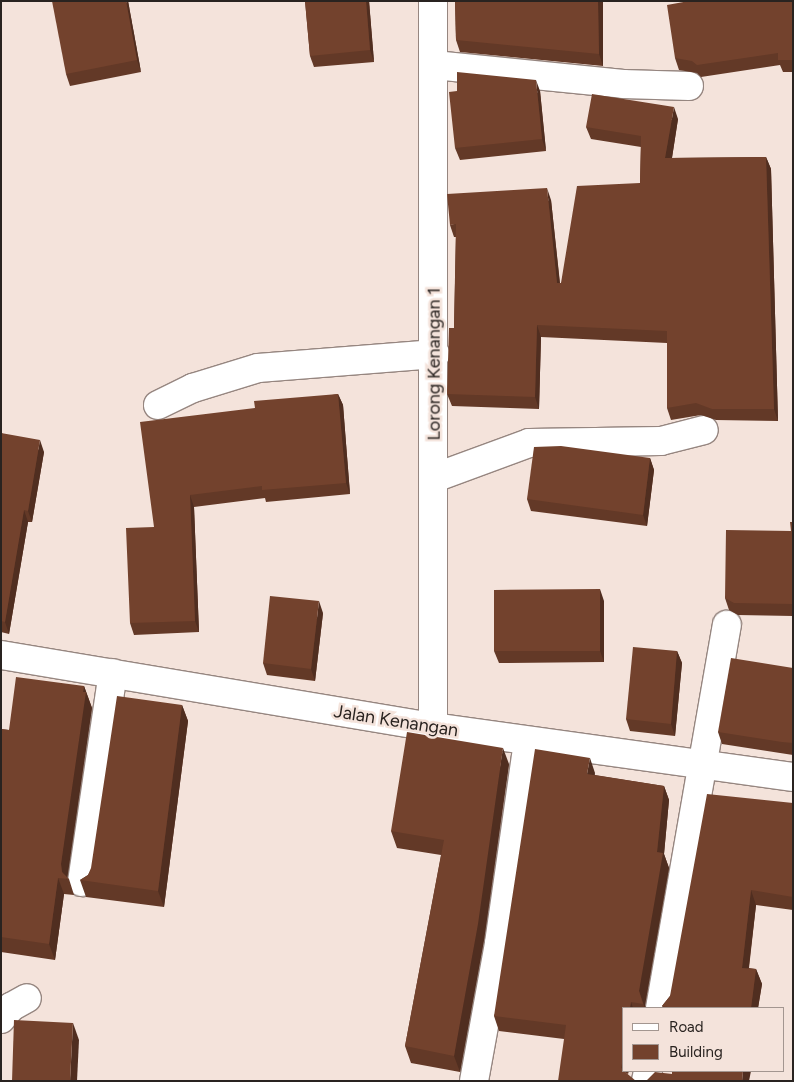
<!DOCTYPE html>
<html>
<head>
<meta charset="utf-8">
<style>
  body { margin:0 }
  #map { position:relative; width:794px; height:1082px; overflow:hidden; background:#f4e3db; font-family:Figtree,sans-serif }
  div>[style] { position:absolute }
  [style*='--x'] { left:calc(var(--x)*1px); top:calc(var(--y)*1px); width:calc(var(--w)*1px); rotate:calc(var(--a)*1deg) }
  .roads { filter:drop-shadow(1px 0 #968680) drop-shadow(-1px 0 #968680) drop-shadow(0 1px #968680) drop-shadow(0 -1px #968680) }
  .minor>* { height:28px; margin:-14px; padding:0 14px; transform-origin:14px; border-radius:14px; background:#fff }
  .wall>* { inset:0; background:#633927 }
  .shaded-wall>* { inset:0; background:#502e20 }
  .building>* { inset:0; background:#73422d }
  span { translate:-50% -50%; white-space:nowrap; text-align:center; line-height:1.15; -webkit-text-stroke:5px #f4e3db; paint-order:stroke }
  .street-label { font-size:18px; color:#292320 }
  .frame { position:absolute; inset:0; border:2px solid #292320; pointer-events:none }
  .legend { position:absolute; left:622px; top:1007px; width:162px; height:65px; box-sizing:border-box; background:#f4e3db; border:1px solid #a39690; margin:0; padding:6px 9px; list-style:none; font-size:15px; color:#292320 }
  .legend li { display:flex; align-items:center; gap:10px; height:25px }
  .legend b { width:25px; border:1px solid #a39690 }
</style>
</head>
<body>
<div id="map">
  <div class="roads">
    <div class="minor">
      <div style="--x:434;--y:65;--w:190;--a:5.7"></div>
      <div style="--x:623;--y:84;--w:66;--a:1.7"></div>
      <div style="--x:158;--y:405;--w:39;--a:-26"></div>
      <div style="--x:193;--y:388;--w:68;--a:-17.1"></div>
      <div style="--x:258;--y:368;--w:178;--a:-4.5"></div>
      <div style="--x:434;--y:478;--w:101;--a:-20.2"></div>
      <div style="--x:529;--y:443;--w:132;--a:-0.9"></div>
      <div style="--x:661;--y:441;--w:44;--a:-14.3"></div>
      <div style="--x:1;--y:655;--w:438;--a:9.5"></div>
      <div style="--x:433;--y:727;--w:363;--a:7.9"></div>
      <div style="--x:433;--y:727;--w:726;--a:-90"></div>
      <div style="--x:82;--y:882;--w:211;--a:-81.6"></div>
      <div style="--x:660;--y:1008;--w:389;--a:-80.1"></div>
      <div style="--x:1;--y:1019;--w:16;--a:-50"></div>
      <div style="--x:11;--y:1007;--w:18;--a:-29"></div>
      <div style="--x:474;--y:1081;--w:140;--a:-79.7"></div>
      <div style="--x:499;--y:943;--w:203;--a:-81.8"></div>
      <div style="--x:646;--y:1081;--w:10;--a:-79"></div>
    </div>
  </div>
  <div class="wall">
    <div style="clip-path:polygon(128px 1px,141px 72px,70px 86px,66px 74px)"></div>
    <div style="clip-path:polygon(305px 1px,369px 1px,374px 62px,314px 67px,310px 56px)"></div>
    <div style="clip-path:polygon(455px 1px,603px 1px,603px 66px,460px 52px,456px 40px)"></div>
    <div style="clip-path:polygon(793px 1px,793px 151px,792px 72px,783px 72px,780px 65px,701px 77px,697px 73px,679px 70px,675px 58px)"></div>
    <div style="clip-path:polygon(540px 91px,546px 151px,460px 160px,455px 148px)"></div>
    <div style="clip-path:polygon(678px 119px,672px 158px,766px 157px,771px 169px,778px 421px,716px 420px,701px 415px,671px 420px,667px 408px,667px 343px,541px 337px,539px 409px,452px 406px,447px 394px,454px 328px,456px 237px,454px 237px,450px 225px,551px 200px,560px 283px,561px 283px,640px 183px,641px 147px,591px 139px,586px 127px)"></div>
    <div style="clip-path:polygon(338px 394px,343px 405px,350px 494px,266px 502px,265px 498px,194px 507px,199px 632px,134px 635px,130px 623px,154px 527px,255px 408px)"></div>
    <div style="clip-path:polygon(1px 433px,44px 452px,32px 522px,28px 522px,9px 634px,1px 632px)"></div>
    <div style="clip-path:polygon(650px 458px,654px 470px,647px 526px,531px 511px,527px 499px)"></div>
    <div style="clip-path:polygon(793px 522px,793px 616px,738px 615px,729px 610px,725px 598px,791px 531px)"></div>
    <div style="clip-path:polygon(604px 601px,604px 662px,499px 663px,494px 651px)"></div>
    <div style="clip-path:polygon(323px 613px,315px 681px,267px 675px,263px 663px)"></div>
    <div style="clip-path:polygon(677px 651px,682px 663px,675px 736px,630px 731px,626px 719px)"></div>
    <div style="clip-path:polygon(793px 668px,793px 755px,722px 744px,718px 732px)"></div>
    <div style="clip-path:polygon(84px 686px,92px 708px,67px 878px,69px 879px,74px 895px,64px 894px,55px 960px,1px 952px,1px 729px,9px 730px)"></div>
    <div style="clip-path:polygon(182px 705px,188px 721px,164px 907px,86px 897px,80px 880px,88px 875px)"></div>
    <div style="clip-path:polygon(509px 764px,484px 940px,460px 1072px,411px 1063px,405px 1046px,441px 855px,397px 848px,391px 831px)"></div>
    <div style="clip-path:polygon(595px 773px,595px 775px,664px 786px,669px 800px,664px 854px,669px 868px,645px 1005px,646px 1008px,623px 1008px,623px 1071px,629px 1071px,628px 1074px,564px 1039px,499px 1031px,494px 1016px)"></div>
    <div style="clip-path:polygon(793px 803px,793px 910px,756px 905px,749px 968px,756px 969px,762px 984px,758px 1008px,663px 1008px,662px 1006px,670px 996px)"></div>
  </div>
  <div class="shaded-wall">
    <div style="clip-path:polygon(126px 1px,128px 1px,141px 72px,137px 60px)"></div>
    <div style="clip-path:polygon(366px 1px,369px 1px,374px 62px,370px 50px)"></div>
    <div style="clip-path:polygon(598px 1px,603px 1px,603px 66px,599px 54px)"></div>
    <div style="clip-path:polygon(536px 80px,540px 91px,546px 151px,542px 139px)"></div>
    <div style="clip-path:polygon(674px 107px,678px 119px,670px 170px,665px 158px)"></div>
    <div style="clip-path:polygon(766px 157px,771px 169px,778px 421px,774px 409px)"></div>
    <div style="clip-path:polygon(547px 188px,551px 200px,561px 295px,557px 283px)"></div>
    <div style="clip-path:polygon(537px 325px,541px 337px,539px 409px,535px 397px)"></div>
    <div style="clip-path:polygon(338px 394px,343px 405px,350px 494px,346px 483px)"></div>
    <div style="clip-path:polygon(40px 440px,44px 452px,32px 522px,28px 511px)"></div>
    <div style="clip-path:polygon(650px 458px,654px 470px,647px 526px,643px 515px)"></div>
    <div style="clip-path:polygon(190px 495px,194px 507px,199px 632px,195px 621px)"></div>
    <div style="clip-path:polygon(24px 510px,28px 522px,9px 634px,5px 622px)"></div>
    <div style="clip-path:polygon(600px 589px,604px 601px,604px 662px,600px 651px)"></div>
    <div style="clip-path:polygon(319px 601px,323px 613px,315px 681px,311px 669px)"></div>
    <div style="clip-path:polygon(677px 651px,682px 663px,675px 736px,671px 724px)"></div>
    <div style="clip-path:polygon(84px 686px,92px 708px,67px 880px,62px 872px,61px 864px)"></div>
    <div style="clip-path:polygon(182px 705px,188px 721px,164px 907px,158px 891px)"></div>
    <div style="clip-path:polygon(503px 748px,509px 764px,484px 940px,460px 1072px,454px 1056px)"></div>
    <div style="clip-path:polygon(590px 758px,595px 773px,592px 789px,587px 774px)"></div>
    <div style="clip-path:polygon(664px 786px,669px 800px,664px 854px,669px 868px,645px 1005px,645px 1008px,639px 991px,657px 852px)"></div>
    <div style="clip-path:polygon(58px 878px,64px 894px,55px 960px,49px 944px)"></div>
    <div style="clip-path:polygon(751px 890px,756px 905px,747px 982px,742px 968px)"></div>
    <div style="clip-path:polygon(756px 969px,762px 984px,758px 1008px,751px 1008px)"></div>
    <div style="clip-path:polygon(631px 1002px,633px 1008px,630px 1008px)"></div>
    <div style="clip-path:polygon(73px 1023px,79px 1040px,77px 1081px,70px 1081px)"></div>
    <div style="clip-path:polygon(743px 1071px,751px 1071px,749px 1081px,742px 1081px)"></div>
  </div>
  <div class="building">
    <div style="clip-path:polygon(52px 1px,126px 1px,137px 60px,66px 74px)"></div>
    <div style="clip-path:polygon(305px 1px,366px 1px,370px 50px,310px 56px)"></div>
    <div style="clip-path:polygon(455px 1px,598px 1px,599px 54px,456px 40px)"></div>
    <div style="clip-path:polygon(689px 1px,793px 1px,793px 150px,792px 60px,778px 60px,778px 53px,697px 65px,692px 61px,675px 58px,667px 5px)"></div>
    <div style="clip-path:polygon(457px 72px,536px 80px,542px 139px,455px 148px,449px 92px,457px 91px)"></div>
    <div style="clip-path:polygon(592px 94px,674px 107px,665px 158px,766px 157px,774px 409px,712px 409px,696px 403px,667px 408px,667px 331px,537px 325px,535px 397px,447px 394px,449px 328px,454px 328px,456px 224px,450px 225px,447px 194px,547px 188px,557px 283px,561px 283px,577px 186px,640px 183px,641px 136px,586px 127px)"></div>
    <div style="clip-path:polygon(338px 394px,346px 483px,262px 490px,262px 486px,190px 495px,195px 621px,130px 623px,126px 528px,154px 527px,140px 422px,255px 408px,254px 401px)"></div>
    <div style="clip-path:polygon(1px 433px,40px 440px,28px 511px,24px 510px,5px 622px,1px 621px)"></div>
    <div style="clip-path:polygon(561px 446px,650px 458px,643px 515px,527px 499px,534px 447px)"></div>
    <div style="clip-path:polygon(790px 522px,793px 522px,793px 604px,734px 603px,725px 598px,726px 530px,791px 531px)"></div>
    <div style="clip-path:polygon(600px 589px,600px 651px,494px 651px,494px 590px)"></div>
    <div style="clip-path:polygon(270px 596px,319px 601px,311px 669px,263px 663px)"></div>
    <div style="clip-path:polygon(633px 647px,677px 651px,671px 724px,626px 719px)"></div>
    <div style="clip-path:polygon(731px 658px,793px 668px,793px 743px,782px 742px,718px 732px)"></div>
    <div style="clip-path:polygon(16px 677px,84px 686px,83px 692px,86px 692px,61px 864px,62px 872px,69px 879px,58px 878px,49px 944px,1px 937px,1px 729px,9px 730px)"></div>
    <div style="clip-path:polygon(117px 696px,182px 705px,158px 891px,80px 880px,88px 875px,91px 868px)"></div>
    <div style="clip-path:polygon(407px 732px,503px 748px,478px 924px,454px 1056px,405px 1046px,444px 840px,391px 831px)"></div>
    <div style="clip-path:polygon(535px 749px,590px 758px,587px 774px,664px 786px,657px 852px,663px 853px,639px 991px,643px 1004px,631px 1002px,630px 1008px,623px 1008px,623px 1059px,621px 1068px,623px 1069px,623px 1071px,624px 1071px,636px 1081px,558px 1081px,566px 1025px,494px 1016px)"></div>
    <div style="clip-path:polygon(707px 794px,793px 803px,793px 897px,751px 890px,742px 968px,756px 969px,751px 1008px,674px 1008px,662px 1006px,670px 996px)"></div>
    <div style="clip-path:polygon(14px 1020px,73px 1023px,70px 1081px,12px 1081px)"></div>
    <div style="clip-path:polygon(672px 1071px,743px 1071px,742px 1081px,646px 1081px,655px 1072px,672px 1074px)"></div>
  </div>
  <div class="street-label">
    <span style="left:434px;top:364px;rotate:-90deg">Lorong Kenangan 1</span>
    <span style="left:396px;top:721px;rotate:9deg">Jalan Kenangan</span>
  </div>
  <div class="frame"></div>
  <ul class="legend">
  <li><b style="height:6px;background:#fff"></b>Road</li>
  <li><b style="height:14px;background:#73422d"></b>Building</li>
  </ul>
</div>
</body>
</html>
